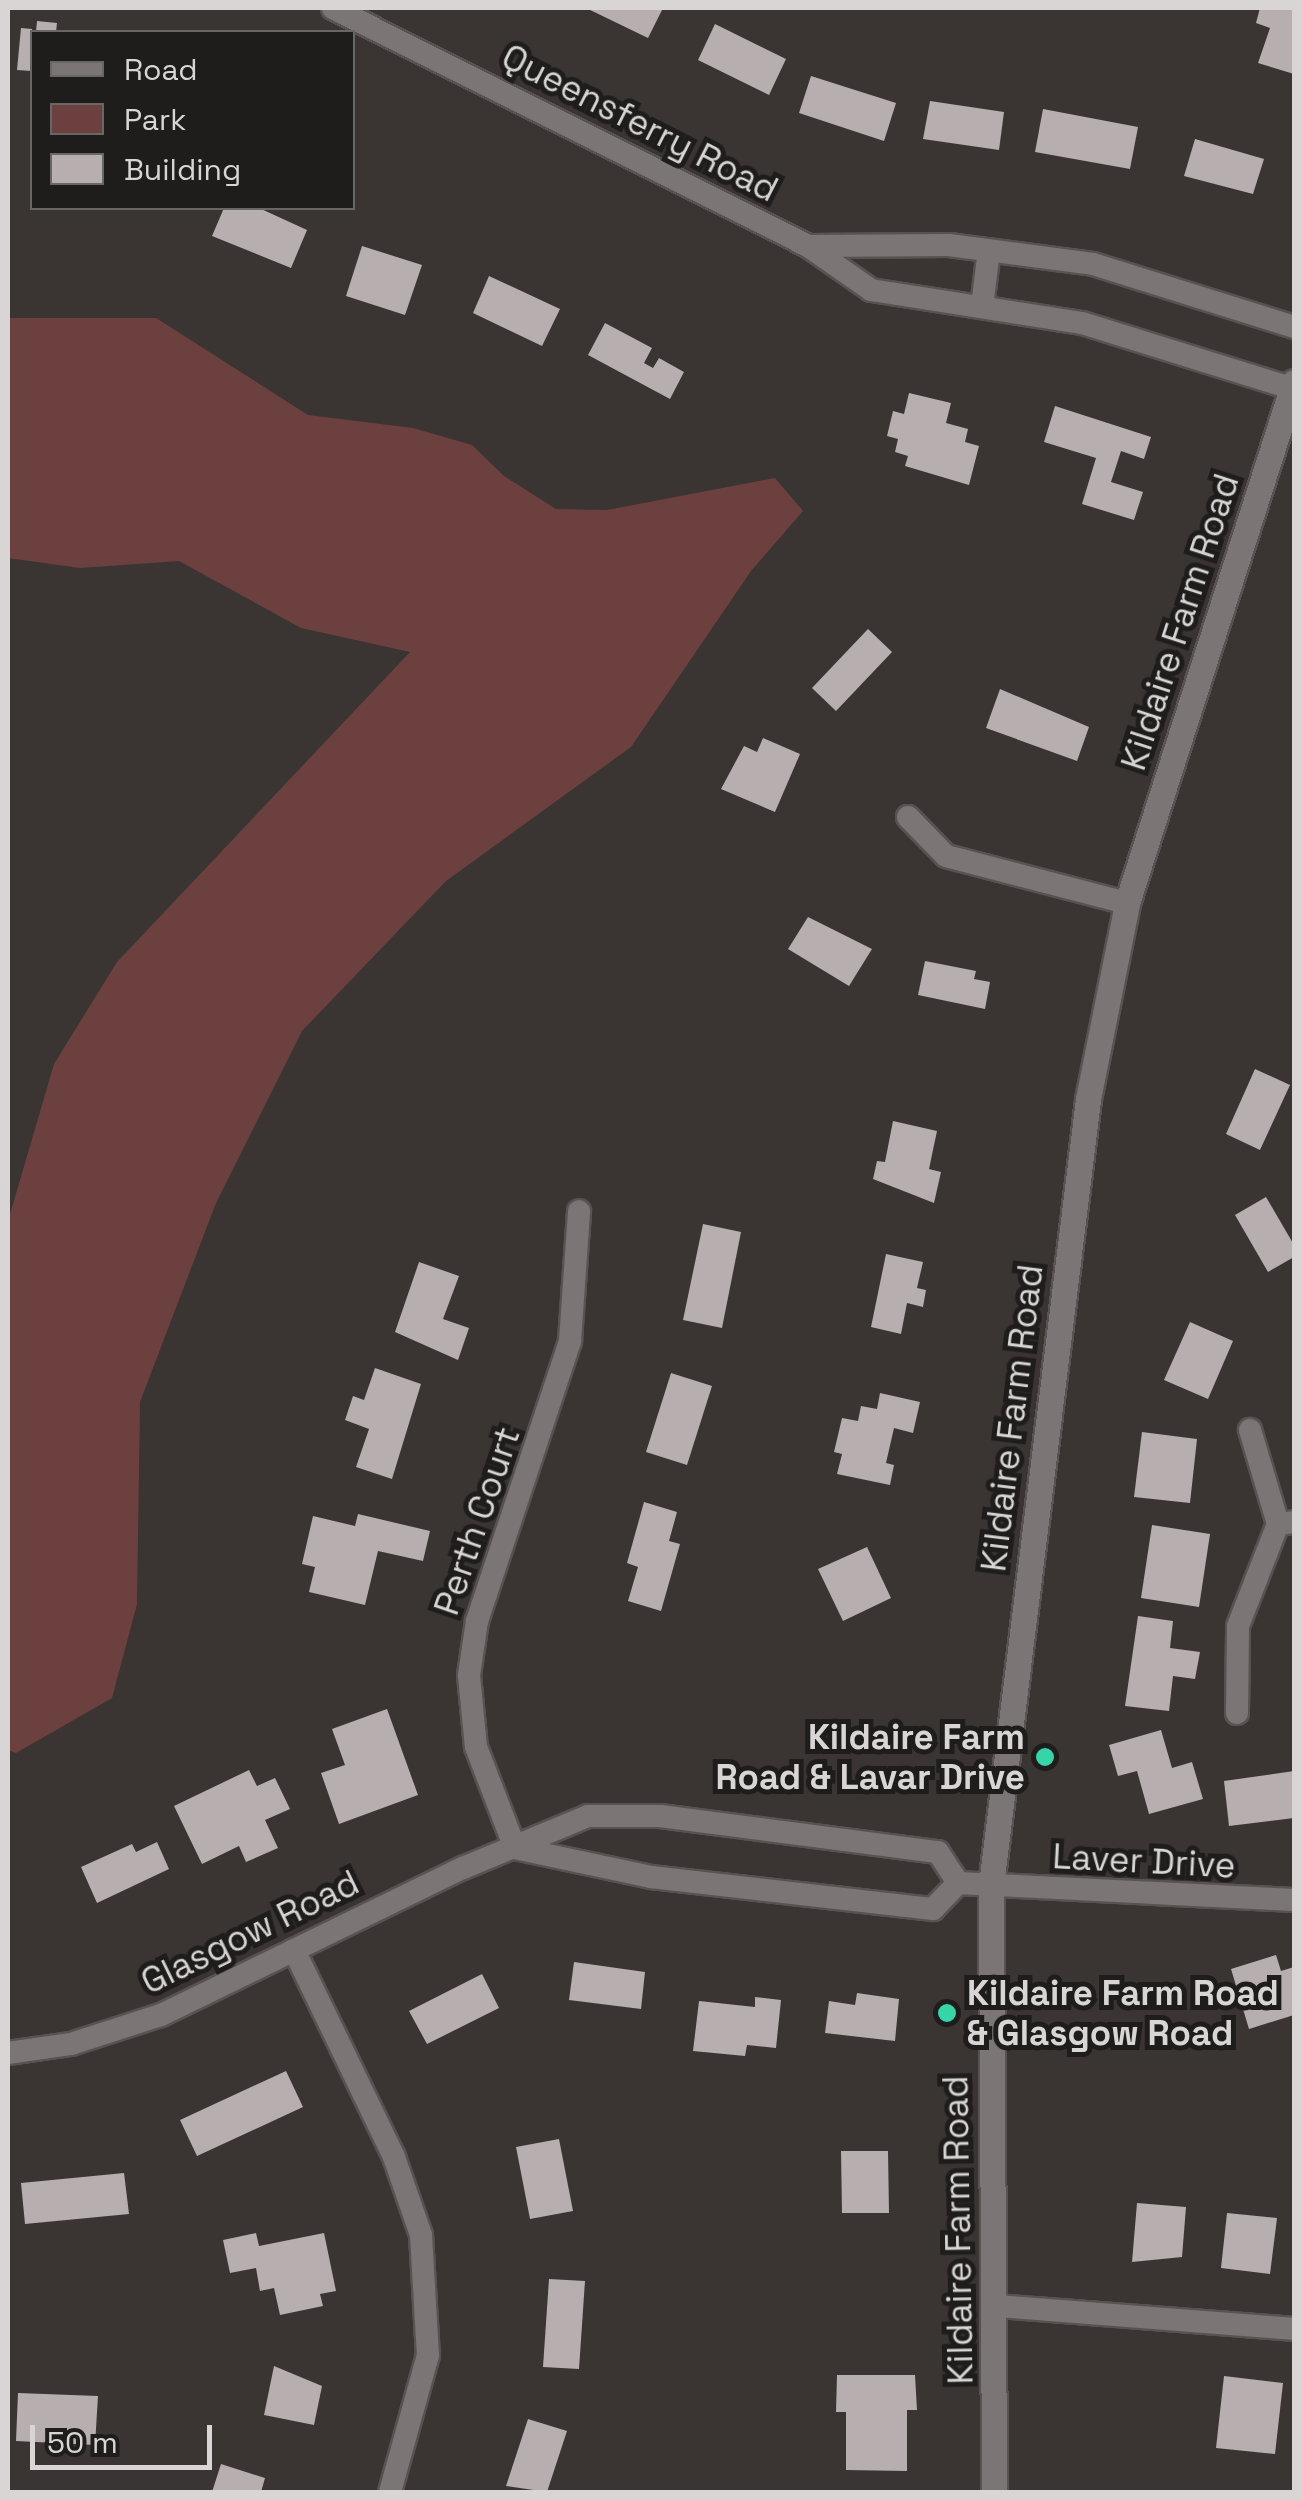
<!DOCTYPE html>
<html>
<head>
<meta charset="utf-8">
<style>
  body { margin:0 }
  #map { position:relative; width:1302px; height:2500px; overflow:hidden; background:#3a3433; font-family:"Space Grotesk",sans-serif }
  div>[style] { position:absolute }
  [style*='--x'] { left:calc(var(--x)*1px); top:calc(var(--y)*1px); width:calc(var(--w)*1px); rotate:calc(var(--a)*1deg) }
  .green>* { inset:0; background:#6c403e }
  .building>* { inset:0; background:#b7afaf }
  .roads { filter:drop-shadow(2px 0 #585352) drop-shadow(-2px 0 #585352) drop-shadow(0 2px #585352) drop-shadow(0 -2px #585352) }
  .minor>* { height:22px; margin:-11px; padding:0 11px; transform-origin:11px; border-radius:11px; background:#7c7575 }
  .secondary>* { height:25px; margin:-12.5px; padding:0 12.5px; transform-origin:12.5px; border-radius:12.5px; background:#7c7575 }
  .dots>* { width:28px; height:28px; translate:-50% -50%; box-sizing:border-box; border:5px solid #1f1c1c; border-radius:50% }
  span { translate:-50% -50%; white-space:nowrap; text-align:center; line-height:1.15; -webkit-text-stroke:10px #1f1c1c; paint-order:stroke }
  .street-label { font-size:35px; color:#d9d5d4 }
  .poi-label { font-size:35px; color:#d9d5d4; font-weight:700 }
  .right { translate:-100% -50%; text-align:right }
  .left { translate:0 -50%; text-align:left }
  .frame { position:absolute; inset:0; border:10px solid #d9d5d4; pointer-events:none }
  .legend { position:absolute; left:30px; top:30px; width:325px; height:180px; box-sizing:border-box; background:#1f1c1c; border:2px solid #696666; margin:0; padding:12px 18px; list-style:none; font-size:30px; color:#d9d5d4 }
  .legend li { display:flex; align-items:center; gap:20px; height:50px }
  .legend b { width:50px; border:2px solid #696666 }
  .scale { position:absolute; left:30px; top:2425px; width:182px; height:45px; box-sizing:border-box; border:5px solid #d9d5d4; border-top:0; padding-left:12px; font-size:30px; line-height:35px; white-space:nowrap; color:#d9d5d4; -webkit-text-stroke:8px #1f1c1c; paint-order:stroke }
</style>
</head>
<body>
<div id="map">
  <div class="green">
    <div style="clip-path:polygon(8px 318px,156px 318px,308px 415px,413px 428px,472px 445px,504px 476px,556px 509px,607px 510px,775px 478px,803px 511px,751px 571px,631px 747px,446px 881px,302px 1031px,216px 1203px,140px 1402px,137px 1604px,112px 1698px,16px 1753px,8px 1750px,8px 1221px,54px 1064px,117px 962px,410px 652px,301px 628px,179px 561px,80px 568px,8px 558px)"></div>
  </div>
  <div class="building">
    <div style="clip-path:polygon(586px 8px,663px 8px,648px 38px)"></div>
    <div style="clip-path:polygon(1260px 8px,1294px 8px,1294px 74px,1258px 63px,1270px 28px,1256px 23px)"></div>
    <div style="clip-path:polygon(37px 21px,57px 23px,56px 32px,36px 32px)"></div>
    <div style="clip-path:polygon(715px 24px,786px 59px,769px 95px,698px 60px)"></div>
    <div style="clip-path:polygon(21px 28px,32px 29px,32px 71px,17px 70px)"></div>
    <div style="clip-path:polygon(811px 76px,896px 103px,884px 141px,799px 113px)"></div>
    <div style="clip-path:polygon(930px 101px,1004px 112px,999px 150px,923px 139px)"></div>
    <div style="clip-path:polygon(1043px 109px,1138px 127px,1130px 169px,1035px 152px)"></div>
    <div style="clip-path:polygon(1195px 139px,1264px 159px,1253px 194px,1184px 176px)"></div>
    <div style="clip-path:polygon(224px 208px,259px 208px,307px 230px,291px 268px,212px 236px)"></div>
    <div style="clip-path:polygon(362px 246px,422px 265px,405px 315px,346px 296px)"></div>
    <div style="clip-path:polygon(489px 276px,560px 309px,542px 346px,473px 313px)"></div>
    <div style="clip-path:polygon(605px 323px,652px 348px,644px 363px,653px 368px,659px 358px,684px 372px,670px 399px,588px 355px)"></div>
    <div style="clip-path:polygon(909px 393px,951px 403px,946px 423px,968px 429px,965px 442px,979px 446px,969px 485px,905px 466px,908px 456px,895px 452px,898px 439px,887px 436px,893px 411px,904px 414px)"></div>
    <div style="clip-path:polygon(1055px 406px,1151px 437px,1144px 459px,1121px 451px,1111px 482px,1143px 492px,1134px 520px,1082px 504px,1096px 458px,1044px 442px)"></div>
    <div style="clip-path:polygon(868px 629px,892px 652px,836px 711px,812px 688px)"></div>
    <div style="clip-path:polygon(1000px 689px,1089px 727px,1077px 761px,986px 728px)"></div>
    <div style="clip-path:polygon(763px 738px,800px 754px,775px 812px,721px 789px,744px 746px,757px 752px)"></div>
    <div style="clip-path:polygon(808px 917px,872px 949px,849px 986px,788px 949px)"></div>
    <div style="clip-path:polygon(925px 961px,976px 971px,974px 979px,990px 982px,985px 1009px,918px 995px)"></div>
    <div style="clip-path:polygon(1255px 1069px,1290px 1085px,1260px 1150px,1226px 1134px)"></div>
    <div style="clip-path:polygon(893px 1121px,937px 1131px,929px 1169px,941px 1172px,934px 1203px,873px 1179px,877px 1161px,885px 1162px)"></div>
    <div style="clip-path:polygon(1266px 1197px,1294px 1245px,1294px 1257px,1268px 1272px,1235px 1215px)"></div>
    <div style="clip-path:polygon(703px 1224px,741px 1232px,722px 1328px,683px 1320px)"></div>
    <div style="clip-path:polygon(886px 1254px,923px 1262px,917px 1288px,926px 1290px,923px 1307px,907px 1303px,901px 1334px,871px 1327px)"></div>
    <div style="clip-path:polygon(419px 1262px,459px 1276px,443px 1319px,469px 1328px,458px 1360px,395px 1332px)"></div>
    <div style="clip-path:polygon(1190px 1322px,1233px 1341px,1208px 1399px,1164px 1380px)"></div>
    <div style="clip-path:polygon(375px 1368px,421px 1384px,392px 1479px,356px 1467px,369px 1429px,345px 1420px,353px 1396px,364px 1400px)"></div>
    <div style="clip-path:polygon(671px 1373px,712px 1386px,687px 1465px,646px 1452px)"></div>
    <div style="clip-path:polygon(880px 1393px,920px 1402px,913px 1433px,894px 1428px,886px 1463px,894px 1465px,890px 1485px,837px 1474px,842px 1454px,834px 1452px,842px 1418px,858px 1421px,861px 1406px,877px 1409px)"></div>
    <div style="clip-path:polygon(1142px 1432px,1197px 1439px,1190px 1503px,1134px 1497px)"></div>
    <div style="clip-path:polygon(644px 1502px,677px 1512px,669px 1541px,680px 1544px,661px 1611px,628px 1601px,638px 1567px,627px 1563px)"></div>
    <div style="clip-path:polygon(358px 1514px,430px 1531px,423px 1561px,378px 1551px,365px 1605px,309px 1592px,315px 1567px,302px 1564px,313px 1516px,355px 1526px)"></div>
    <div style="clip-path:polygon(1152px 1525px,1210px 1534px,1199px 1607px,1141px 1598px)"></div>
    <div style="clip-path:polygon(867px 1547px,891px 1598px,843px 1621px,818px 1569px)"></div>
    <div style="clip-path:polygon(1138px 1616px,1173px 1621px,1170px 1648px,1200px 1652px,1195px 1679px,1173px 1676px,1169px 1711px,1125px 1706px)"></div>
    <div style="clip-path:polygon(387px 1709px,418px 1795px,339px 1824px,321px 1773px,345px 1765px,332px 1729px)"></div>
    <div style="clip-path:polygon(1161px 1730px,1172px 1768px,1192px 1762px,1203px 1799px,1149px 1814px,1137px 1771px,1118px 1776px,1109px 1745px)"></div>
    <div style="clip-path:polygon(249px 1770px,257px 1786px,275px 1778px,290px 1809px,265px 1820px,278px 1848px,246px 1862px,239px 1846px,202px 1864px,174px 1806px)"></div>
    <div style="clip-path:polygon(1294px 1771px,1294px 1818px,1229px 1826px,1224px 1781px)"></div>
    <div style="clip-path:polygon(157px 1842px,169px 1869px,97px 1903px,81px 1867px,132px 1844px,136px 1852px)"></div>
    <div style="clip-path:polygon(1276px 1955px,1281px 1971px,1294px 1967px,1294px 2015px,1249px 2029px,1231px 1969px)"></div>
    <div style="clip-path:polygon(574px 1962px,645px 1972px,641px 2009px,569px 2000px)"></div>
    <div style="clip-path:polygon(482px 1974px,499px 2008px,427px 2044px,409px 2011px)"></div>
    <div style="clip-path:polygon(857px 1993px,899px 1999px,895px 2041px,825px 2033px,829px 2001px,855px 2005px)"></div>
    <div style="clip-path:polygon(755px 1997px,781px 2000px,776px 2048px,747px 2045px,745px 2056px,693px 2051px,699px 2001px,755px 2007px)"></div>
    <div style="clip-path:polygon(286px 2071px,303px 2107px,197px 2156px,180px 2120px)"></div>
    <div style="clip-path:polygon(559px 2139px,573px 2211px,530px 2219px,516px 2147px)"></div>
    <div style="clip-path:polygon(841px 2151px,888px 2151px,889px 2213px,842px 2213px)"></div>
    <div style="clip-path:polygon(124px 2173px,129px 2214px,25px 2224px,21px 2183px)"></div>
    <div style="clip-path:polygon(1137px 2203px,1186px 2207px,1182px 2257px,1132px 2262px)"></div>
    <div style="clip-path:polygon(1227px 2213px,1277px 2218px,1270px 2274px,1221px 2268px)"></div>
    <div style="clip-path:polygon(256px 2233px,259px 2246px,324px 2233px,336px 2291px,320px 2294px,323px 2306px,280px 2315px,274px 2288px,260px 2291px,256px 2268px,230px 2273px,223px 2240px)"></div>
    <div style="clip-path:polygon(549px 2279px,585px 2281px,579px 2369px,543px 2367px)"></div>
    <div style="clip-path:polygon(274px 2366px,322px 2386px,314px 2425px,264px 2415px)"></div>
    <div style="clip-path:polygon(837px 2375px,915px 2375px,917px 2410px,907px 2410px,907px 2471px,846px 2470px,846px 2412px,836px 2412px)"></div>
    <div style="clip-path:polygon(1224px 2376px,1283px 2383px,1275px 2454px,1216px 2448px)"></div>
    <div style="clip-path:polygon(18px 2393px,98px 2396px,95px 2445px,16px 2441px)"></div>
    <div style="clip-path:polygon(528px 2419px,567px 2431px,547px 2492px,506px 2486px)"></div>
    <div style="clip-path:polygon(221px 2464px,265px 2478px,261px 2492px,212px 2492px)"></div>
  </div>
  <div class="roads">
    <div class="minor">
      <div style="--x:333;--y:8;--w:531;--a:26.61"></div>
      <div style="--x:808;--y:246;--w:77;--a:34.9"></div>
      <div style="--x:871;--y:290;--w:214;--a:8.9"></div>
      <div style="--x:1082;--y:323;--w:222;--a:17.3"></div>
      <div style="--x:808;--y:246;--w:141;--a:-0.4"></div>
      <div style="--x:949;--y:245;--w:145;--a:7.5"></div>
      <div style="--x:1093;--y:264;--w:211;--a:17.4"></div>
      <div style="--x:982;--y:307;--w:57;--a:-83"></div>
      <div style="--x:908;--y:817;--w:54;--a:45.7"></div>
      <div style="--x:946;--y:856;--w:187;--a:14.6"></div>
      <div style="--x:1250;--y:1430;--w:98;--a:73.4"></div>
      <div style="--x:1237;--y:1713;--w:87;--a:-89.3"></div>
      <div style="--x:1238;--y:1626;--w:110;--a:-68.6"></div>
      <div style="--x:1278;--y:1524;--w:16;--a:-7"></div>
      <div style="--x:515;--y:1848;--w:139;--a:12"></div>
      <div style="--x:651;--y:1877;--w:284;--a:6.5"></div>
      <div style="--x:933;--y:1909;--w:36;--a:-46"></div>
      <div style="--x:958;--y:1883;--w:336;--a:2.9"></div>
      <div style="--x:515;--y:1848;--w:108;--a:-111.1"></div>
      <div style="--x:476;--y:1747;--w:72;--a:-95.6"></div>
      <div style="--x:469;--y:1675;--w:55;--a:-81.6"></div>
      <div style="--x:477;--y:1621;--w:295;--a:-71.6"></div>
      <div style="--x:570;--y:1341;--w:130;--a:-86"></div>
      <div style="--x:294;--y:1950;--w:230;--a:64.2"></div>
      <div style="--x:394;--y:2157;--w:83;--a:70.9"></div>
      <div style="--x:421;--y:2235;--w:120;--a:86.7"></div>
      <div style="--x:428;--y:2355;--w:142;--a:105.5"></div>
      <div style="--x:8;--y:2053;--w:64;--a:-8.1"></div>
      <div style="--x:71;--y:2044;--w:95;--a:-17.9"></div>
      <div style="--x:161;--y:2015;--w:336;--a:-26"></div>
      <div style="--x:463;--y:1868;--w:135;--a:-22.6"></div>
      <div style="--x:588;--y:1816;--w:72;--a:0"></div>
      <div style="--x:660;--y:1816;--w:280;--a:7.4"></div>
      <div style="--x:938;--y:1852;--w:37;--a:57"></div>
      <div style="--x:997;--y:2306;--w:298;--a:4.4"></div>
    </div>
    <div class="secondary">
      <div style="--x:994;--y:2492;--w:607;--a:-90.28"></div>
      <div style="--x:991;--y:1885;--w:792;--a:-82.96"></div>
      <div style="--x:1088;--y:1099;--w:200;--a:-78.7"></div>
      <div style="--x:1127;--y:903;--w:547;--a:-72.23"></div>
    </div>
  </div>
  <div class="dots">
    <div style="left:1045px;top:1757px;background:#36d4a7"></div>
    <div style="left:947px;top:2013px;background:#36d4a7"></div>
  </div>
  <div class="street-label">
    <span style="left:640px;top:123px;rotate:27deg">Queensferry Road</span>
    <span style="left:1180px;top:622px;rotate:-72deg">Kildaire Farm Road</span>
    <span style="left:1012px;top:1418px;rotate:-83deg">Kildaire Farm Road</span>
    <span style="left:477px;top:1521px;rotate:-71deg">Perth Court</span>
    <span style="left:1144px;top:1861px;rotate:3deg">Laver Drive</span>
    <span style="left:250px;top:1932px;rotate:-26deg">Glasgow Road</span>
    <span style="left:958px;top:2230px;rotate:-91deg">Kildaire Farm Road</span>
  </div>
  <div class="poi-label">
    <span class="right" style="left:1025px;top:1757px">Kildaire Farm<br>Road &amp; Lavar Drive</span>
    <span class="left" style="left:967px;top:2013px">Kildaire Farm Road<br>&amp; Glasgow Road</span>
  </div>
  <div class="frame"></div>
  <ul class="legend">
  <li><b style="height:12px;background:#7c7575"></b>Road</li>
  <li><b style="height:28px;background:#6c403e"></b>Park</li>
  <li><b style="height:28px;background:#b7afaf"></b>Building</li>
  </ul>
  <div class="scale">50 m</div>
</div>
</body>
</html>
